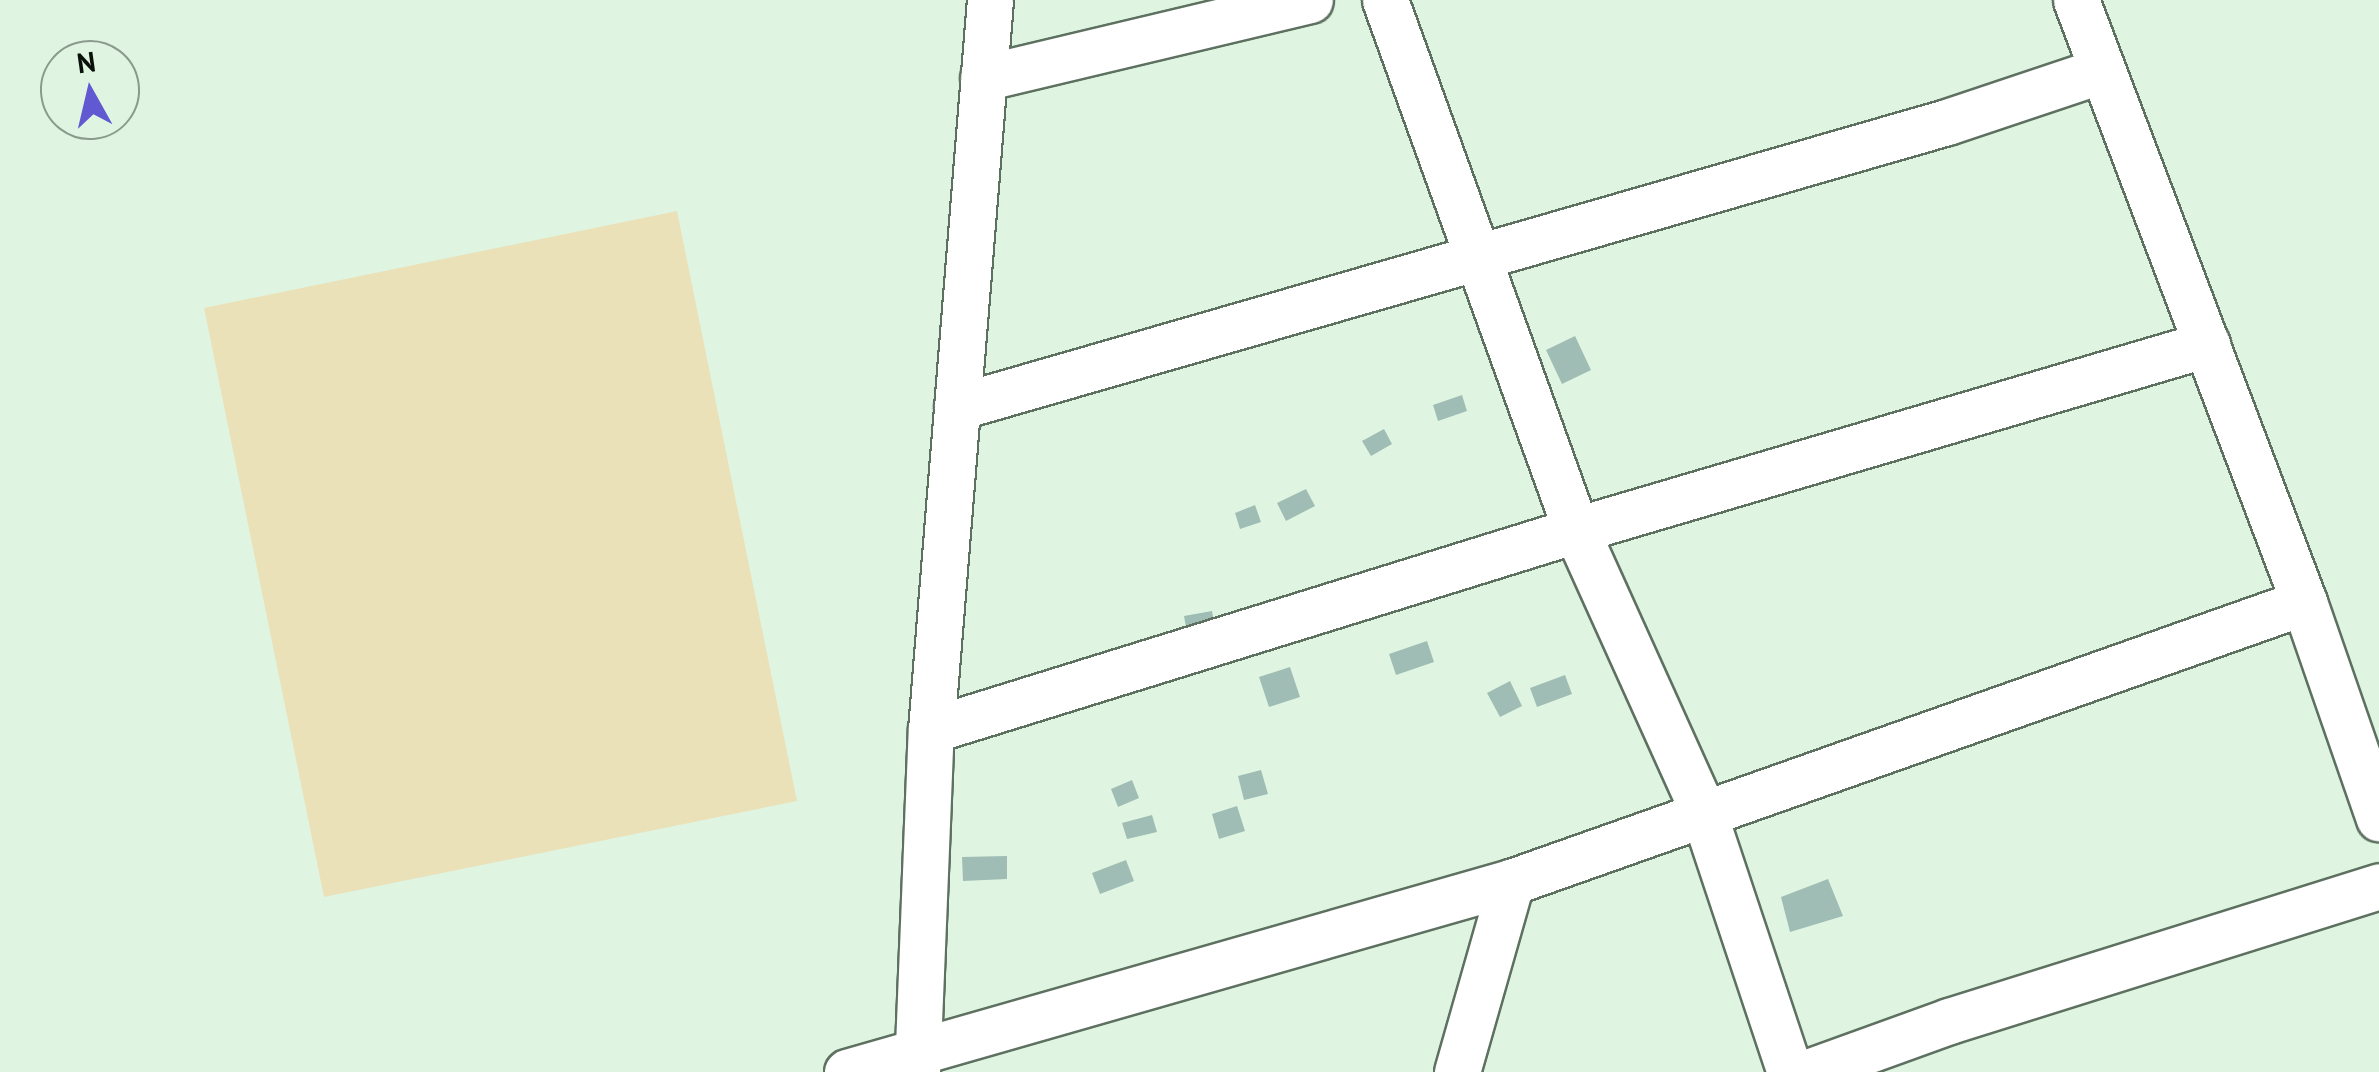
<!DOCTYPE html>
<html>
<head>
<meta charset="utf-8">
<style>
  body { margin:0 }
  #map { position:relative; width:2379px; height:1072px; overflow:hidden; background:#dff5e2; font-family:"PT Sans",sans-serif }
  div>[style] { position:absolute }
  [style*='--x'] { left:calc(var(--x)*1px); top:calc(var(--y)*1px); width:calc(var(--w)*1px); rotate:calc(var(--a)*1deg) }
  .green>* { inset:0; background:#eae1b9 }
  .building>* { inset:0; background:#9fbdb4 }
  .roads { filter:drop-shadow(2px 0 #5e7161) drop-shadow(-2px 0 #5e7161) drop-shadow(0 2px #5e7161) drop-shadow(0 -2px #5e7161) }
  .street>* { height:45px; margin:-22.5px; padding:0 22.5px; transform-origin:22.5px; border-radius:22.5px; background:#fff }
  span { translate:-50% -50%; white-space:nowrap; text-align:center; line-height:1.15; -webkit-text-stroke:8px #dff5e2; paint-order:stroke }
  .north { position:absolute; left:40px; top:40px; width:100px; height:100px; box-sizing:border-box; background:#dff5e2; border:2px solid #8a9a8c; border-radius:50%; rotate:352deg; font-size:28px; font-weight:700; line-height:40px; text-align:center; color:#0a110b }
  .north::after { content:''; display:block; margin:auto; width:35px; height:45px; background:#6059d1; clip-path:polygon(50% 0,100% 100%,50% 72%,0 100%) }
</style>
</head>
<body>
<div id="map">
  <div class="green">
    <div style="clip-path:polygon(677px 211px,797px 801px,324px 897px,204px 308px)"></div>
  </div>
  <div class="building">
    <div style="clip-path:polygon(1575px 336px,1591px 370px,1562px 384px,1546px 350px)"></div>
    <div style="clip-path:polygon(1462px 395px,1467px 411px,1438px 421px,1433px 405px)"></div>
    <div style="clip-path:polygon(1384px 429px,1392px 444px,1371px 456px,1362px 441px)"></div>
    <div style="clip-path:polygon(1306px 489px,1315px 506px,1286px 521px,1277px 503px)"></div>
    <div style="clip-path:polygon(1255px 505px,1261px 522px,1240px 529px,1235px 513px)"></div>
    <div style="clip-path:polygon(1212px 611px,1215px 628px,1187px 633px,1184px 616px)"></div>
    <div style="clip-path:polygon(1427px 641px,1434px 662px,1396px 675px,1389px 654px)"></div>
    <div style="clip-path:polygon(1290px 667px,1300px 697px,1269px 707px,1259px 677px)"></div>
    <div style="clip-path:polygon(1565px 675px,1572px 694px,1537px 707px,1530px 688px)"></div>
    <div style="clip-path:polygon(1510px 681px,1522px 706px,1500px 717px,1487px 693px)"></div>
    <div style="clip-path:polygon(1261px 770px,1268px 794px,1244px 800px,1238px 776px)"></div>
    <div style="clip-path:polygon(1132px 780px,1139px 798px,1118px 807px,1111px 789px)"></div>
    <div style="clip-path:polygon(1237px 806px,1245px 831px,1219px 839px,1212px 814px)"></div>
    <div style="clip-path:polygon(1152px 815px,1157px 832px,1127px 839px,1122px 823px)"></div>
    <div style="clip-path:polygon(1007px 856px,1007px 879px,963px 881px,962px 857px)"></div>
    <div style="clip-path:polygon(1126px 860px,1134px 881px,1100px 894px,1092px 873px)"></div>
    <div style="clip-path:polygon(1828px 879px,1843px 916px,1790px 932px,1781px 897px)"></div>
  </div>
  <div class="roads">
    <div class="street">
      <div style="--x:1385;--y:0;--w:563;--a:70.18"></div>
      <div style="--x:1576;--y:530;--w:312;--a:65.7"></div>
      <div style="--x:1704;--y:814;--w:272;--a:71.6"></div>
      <div style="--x:2076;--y:0;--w:644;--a:69.26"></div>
      <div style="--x:2304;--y:602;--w:229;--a:70.9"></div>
      <div style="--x:983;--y:78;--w:336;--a:-13.4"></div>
      <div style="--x:957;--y:407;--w:1030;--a:-16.06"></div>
      <div style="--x:1947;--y:122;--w:163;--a:-18.5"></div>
      <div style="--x:931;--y:730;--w:675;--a:-17.23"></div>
      <div style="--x:1576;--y:530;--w:658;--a:-16.42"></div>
      <div style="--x:847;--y:1072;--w:691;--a:-15.97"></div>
      <div style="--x:917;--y:1072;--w:342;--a:-87.7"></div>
      <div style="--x:931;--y:730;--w:732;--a:-85.38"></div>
      <div style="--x:1457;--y:1072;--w:198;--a:-74.1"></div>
      <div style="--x:1511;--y:882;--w:841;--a:-19.45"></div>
      <div style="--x:1808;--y:1072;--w:150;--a:-19.9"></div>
      <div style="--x:1949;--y:1021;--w:451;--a:-17.4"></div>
    </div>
  </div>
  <div class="north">N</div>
</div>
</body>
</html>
